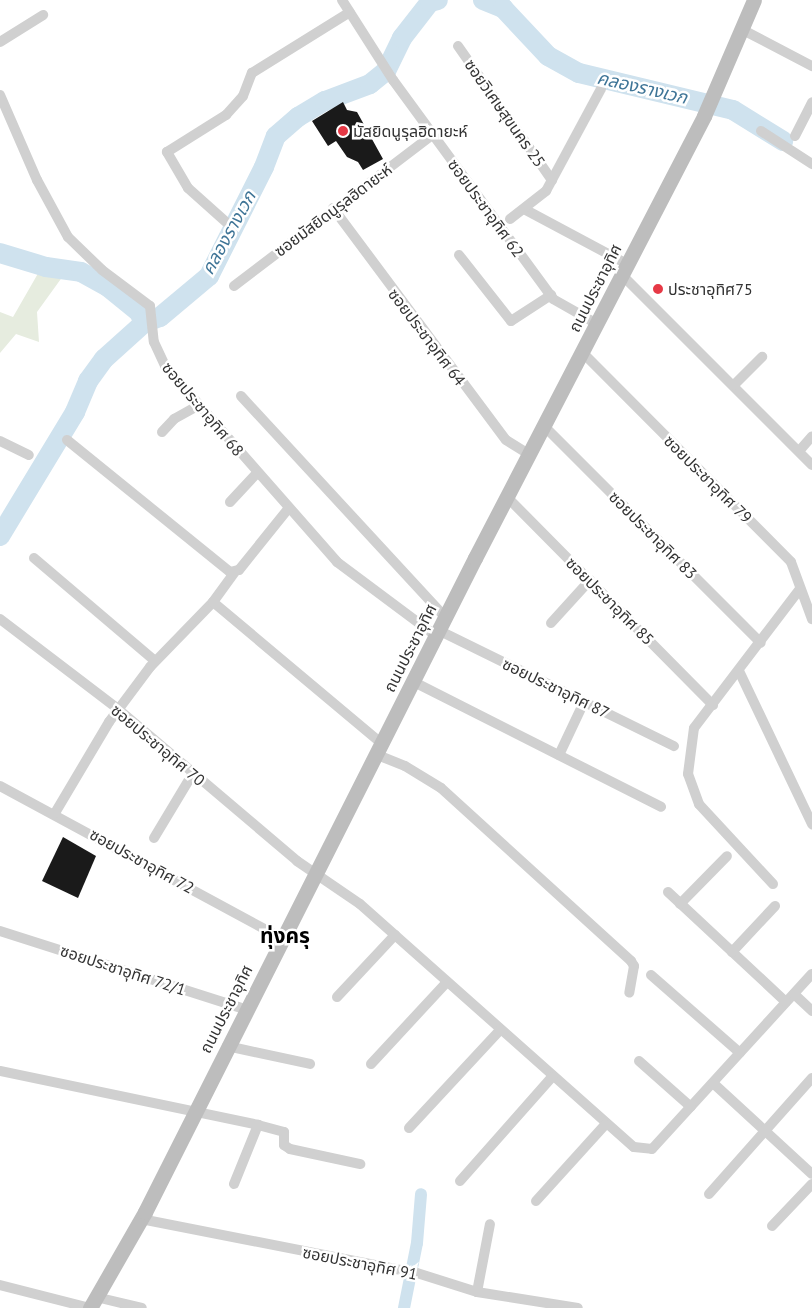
<!DOCTYPE html>
<html>
<head>
<meta charset="utf-8">
<style>
  body { margin:0 }
  #map { position:relative; width:812px; height:1308px; overflow:hidden; background:#fff; font-family:"PT Sans","Noto Sans Thai",sans-serif }
  div>[style] { position:absolute }
  [style*='--x'] { left:calc(var(--x)*1px); top:calc(var(--y)*1px); width:calc(var(--w)*1px); rotate:calc(var(--a)*1deg) }
  .green>* { inset:0; background:#e6ecdf }
  .canal>* { height:12px; margin:-6px; padding:0 6px; transform-origin:6px; border-radius:6px; background:#cfe2ee }
  .river>* { height:20px; margin:-10px; padding:0 10px; transform-origin:10px; border-radius:10px; background:#cfe2ee }
  .building>* { inset:0; background:#1a1a1a }
  .street>* { height:10px; margin:-5px; padding:0 5px; transform-origin:5px; border-radius:5px; background:#d0d0d0 }
  .secondary>* { height:15px; margin:-7.5px; padding:0 7.5px; transform-origin:7.5px; border-radius:7.5px; background:#bdbdbd }
  .dots>* { width:14px; height:14px; translate:-50% -50%; box-sizing:border-box; border:2px solid #fff; border-radius:50% }
  span { translate:-50% -50%; white-space:nowrap; text-align:center; line-height:1.15; -webkit-text-stroke:5px #fff; paint-order:stroke }
  .street-label { font-size:16px; color:#333 }
  .poi-label { font-size:16px; color:#333 }
  .left { translate:0 -50%; text-align:left }
  .water-label { font-size:18px; color:#3f7597; font-style:italic }
  .district-label { font-size:21px; color:#000; font-weight:700 }
</style>
</head>
<body>
<div id="map">
  <div class="green">
    <div style="clip-path:polygon(40px 270px,63px 276px,37px 312px,39px 342px,16px 334px,0 353px,0 312px,13px 317px)"></div>
  </div>
  <div class="canal">
    <div style="--x:404;--y:1308;--w:66;--a:-78.7"></div>
    <div style="--x:417;--y:1243;--w:49;--a:-85.3"></div>
  </div>
  <div class="river">
    <div style="--x:483;--y:0;--w:22;--a:22"></div>
    <div style="--x:503;--y:8;--w:66;--a:46.8"></div>
    <div style="--x:548;--y:56;--w:35;--a:29"></div>
    <div style="--x:579;--y:73;--w:158;--a:13.5"></div>
    <div style="--x:733;--y:110;--w:59;--a:31.8"></div>
    <div style="--x:0;--y:253;--w:48;--a:16.9"></div>
    <div style="--x:46;--y:267;--w:35;--a:8"></div>
    <div style="--x:81;--y:272;--w:31;--a:29"></div>
    <div style="--x:108;--y:287;--w:40;--a:39"></div>
    <div style="--x:139;--y:312;--w:12;--a:66"></div>
    <div style="--x:0;--y:536;--w:145;--a:-58.8"></div>
    <div style="--x:75;--y:412;--w:34;--a:-67"></div>
    <div style="--x:88;--y:381;--w:27;--a:-54"></div>
    <div style="--x:104;--y:359;--w:54;--a:-42"></div>
    <div style="--x:144;--y:323;--w:17;--a:-21"></div>
    <div style="--x:160;--y:317;--w:64;--a:-39.9"></div>
    <div style="--x:209;--y:276;--w:122;--a:-63.2"></div>
    <div style="--x:264;--y:167;--w:33;--a:-69"></div>
    <div style="--x:276;--y:136;--w:29;--a:-41"></div>
    <div style="--x:298;--y:117;--w:31;--a:-31"></div>
    <div style="--x:325;--y:101;--w:48;--a:-20.7"></div>
    <div style="--x:370;--y:84;--w:21;--a:-39"></div>
    <div style="--x:386;--y:71;--w:37;--a:-64"></div>
    <div style="--x:402;--y:38;--w:46;--a:-52.1"></div>
    <div style="--x:430;--y:2;--w:8;--a:-14"></div>
  </div>
  <div class="building">
    <div style="clip-path:polygon(343px 102px,347px 110px,357px 112px,383px 159px,363px 170px,358px 162px,347px 157px,336px 141px,328px 146px,312px 121px)"></div>
    <div style="clip-path:polygon(63px 837px,96px 856px,78px 898px,42px 881px)"></div>
  </div>
  <div class="street">
    <div style="--x:342;--y:0;--w:95;--a:57.5"></div>
    <div style="--x:393;--y:80;--w:271;--a:53.8"></div>
    <div style="--x:553;--y:299;--w:51;--a:29.6"></div>
    <div style="--x:743;--y:30;--w:78;--a:27.6"></div>
    <div style="--x:0;--y:42;--w:51;--a:-32.1"></div>
    <div style="--x:458;--y:46;--w:164;--a:55"></div>
    <div style="--x:0;--y:95;--w:93;--a:66.5"></div>
    <div style="--x:37;--y:180;--w:65;--a:61.5"></div>
    <div style="--x:68;--y:237;--w:47;--a:44.1"></div>
    <div style="--x:102;--y:270;--w:60;--a:36.9"></div>
    <div style="--x:150;--y:306;--w:36;--a:84"></div>
    <div style="--x:154;--y:342;--w:26;--a:65"></div>
    <div style="--x:165;--y:366;--w:261;--a:48.7"></div>
    <div style="--x:337;--y:562;--w:122;--a:36.7"></div>
    <div style="--x:761;--y:131;--w:61;--a:32.9"></div>
    <div style="--x:795;--y:136;--w:38;--a:-63"></div>
    <div style="--x:333;--y:208;--w:289;--a:53.3"></div>
    <div style="--x:506;--y:440;--w:28;--a:32"></div>
    <div style="--x:524;--y:209;--w:117;--a:28.1"></div>
    <div style="--x:510;--y:219;--w:46;--a:-37.9"></div>
    <div style="--x:546;--y:191;--w:116;--a:-61.7"></div>
    <div style="--x:226;--y:222;--w:51;--a:-138.2"></div>
    <div style="--x:188;--y:188;--w:42;--a:-120.3"></div>
    <div style="--x:167;--y:152;--w:70;--a:-32.1"></div>
    <div style="--x:226;--y:115;--w:25;--a:-48"></div>
    <div style="--x:243;--y:96;--w:25;--a:-69"></div>
    <div style="--x:252;--y:73;--w:115;--a:-31.9"></div>
    <div style="--x:459;--y:255;--w:84;--a:51.8"></div>
    <div style="--x:511;--y:321;--w:48;--a:-33"></div>
    <div style="--x:621;--y:274;--w:270;--a:45"></div>
    <div style="--x:234;--y:286;--w:249;--a:-37.3"></div>
    <div style="--x:582;--y:352;--w:296;--a:45.1"></div>
    <div style="--x:791;--y:562;--w:61;--a:69.8"></div>
    <div style="--x:734;--y:385;--w:40;--a:-45"></div>
    <div style="--x:241;--y:396;--w:301;--a:47.3"></div>
    <div style="--x:545;--y:427;--w:305;--a:45"></div>
    <div style="--x:162;--y:432;--w:18;--a:-47"></div>
    <div style="--x:174;--y:419;--w:29;--a:-29"></div>
    <div style="--x:67;--y:440;--w:210;--a:39"></div>
    <div style="--x:230;--y:572;--w:9;--a:-13"></div>
    <div style="--x:239;--y:570;--w:78;--a:-51.2"></div>
    <div style="--x:0;--y:441;--w:32;--a:26"></div>
    <div style="--x:800;--y:450;--w:18;--a:-49"></div>
    <div style="--x:507;--y:497;--w:293;--a:45.3"></div>
    <div style="--x:230;--y:502;--w:40;--a:-47"></div>
    <div style="--x:34;--y:558;--w:159;--a:40.4"></div>
    <div style="--x:213;--y:602;--w:37;--a:-54"></div>
    <div style="--x:0;--y:619;--w:148;--a:37.3"></div>
    <div style="--x:118;--y:709;--w:235;--a:40.3"></div>
    <div style="--x:297;--y:861;--w:76;--a:34.3"></div>
    <div style="--x:360;--y:904;--w:366;--a:41.6"></div>
    <div style="--x:634;--y:1147;--w:18;--a:6"></div>
    <div style="--x:652;--y:1149;--w:237;--a:-47.6"></div>
    <div style="--x:551;--y:623;--w:58;--a:-47.8"></div>
    <div style="--x:438;--y:630;--w:263;--a:26.2"></div>
    <div style="--x:739;--y:671;--w:170;--a:64.5"></div>
    <div style="--x:412;--y:681;--w:279;--a:26.8"></div>
    <div style="--x:375;--y:754;--w:32;--a:22"></div>
    <div style="--x:405;--y:766;--w:42;--a:31.4"></div>
    <div style="--x:441;--y:788;--w:257;--a:42.3"></div>
    <div style="--x:631;--y:961;--w:6;--a:59"></div>
    <div style="--x:634;--y:966;--w:27;--a:100"></div>
    <div style="--x:559;--y:755;--w:59;--a:-64.7"></div>
    <div style="--x:0;--y:786;--w:319;--a:28.4"></div>
    <div style="--x:55;--y:813;--w:106;--a:-59.3"></div>
    <div style="--x:109;--y:722;--w:69;--a:-53.3"></div>
    <div style="--x:150;--y:667;--w:91;--a:-45.9"></div>
    <div style="--x:213;--y:602;--w:219;--a:40"></div>
    <div style="--x:154;--y:838;--w:76;--a:-59"></div>
    <div style="--x:773;--y:884;--w:109;--a:-132.8"></div>
    <div style="--x:699;--y:804;--w:32;--a:-110"></div>
    <div style="--x:688;--y:774;--w:46;--a:-82.6"></div>
    <div style="--x:694;--y:728;--w:175;--a:-52.7"></div>
    <div style="--x:668;--y:892;--w:161;--a:43"></div>
    <div style="--x:680;--y:904;--w:67;--a:-45.6"></div>
    <div style="--x:0;--y:931;--w:257;--a:17.7"></div>
    <div style="--x:732;--y:952;--w:63;--a:-46.9"></div>
    <div style="--x:651;--y:975;--w:118;--a:41.2"></div>
    <div style="--x:794;--y:994;--w:25;--a:43"></div>
    <div style="--x:337;--y:997;--w:85;--a:-46.9"></div>
    <div style="--x:227;--y:1046;--w:85;--a:12.2"></div>
    <div style="--x:639;--y:1061;--w:69;--a:41.5"></div>
    <div style="--x:371;--y:1064;--w:112;--a:-47.2"></div>
    <div style="--x:0;--y:1071;--w:264;--a:11.8"></div>
    <div style="--x:258;--y:1125;--w:27;--a:15"></div>
    <div style="--x:284;--y:1132;--w:13;--a:90"></div>
    <div style="--x:284;--y:1145;--w:7;--a:34"></div>
    <div style="--x:290;--y:1149;--w:72;--a:12.1"></div>
    <div style="--x:713;--y:1083;--w:134;--a:42.6"></div>
    <div style="--x:409;--y:1128;--w:134;--a:-47.1"></div>
    <div style="--x:460;--y:1181;--w:139;--a:-48.5"></div>
    <div style="--x:234;--y:1184;--w:64;--a:-67.9"></div>
    <div style="--x:709;--y:1194;--w:155;--a:-48.4"></div>
    <div style="--x:536;--y:1201;--w:103;--a:-47.8"></div>
    <div style="--x:141;--y:1219;--w:281;--a:11.1"></div>
    <div style="--x:417;--y:1273;--w:63;--a:17.6"></div>
    <div style="--x:477;--y:1292;--w:102;--a:9"></div>
    <div style="--x:772;--y:1226;--w:58;--a:-46.4"></div>
    <div style="--x:0;--y:1285;--w:93;--a:14.3"></div>
    <div style="--x:477;--y:1292;--w:69;--a:-79.2"></div>
    <div style="--x:96;--y:1297;--w:47;--a:13.4"></div>
  </div>
  <div class="secondary">
    <div style="--x:90;--y:1308;--w:111;--a:-60.2"></div>
    <div style="--x:145;--y:1212;--w:733;--a:-63.23"></div>
    <div style="--x:475;--y:558;--w:498;--a:-62.6"></div>
    <div style="--x:704;--y:116;--w:126;--a:-66.7"></div>
  </div>
  <div class="dots">
    <div style="left:343px;top:131px;background:#e63946"></div>
    <div style="left:658px;top:289px;background:#e63946"></div>
  </div>
  <div class="street-label">
    <span style="left:505px;top:113px;rotate:55deg">ซอยวิเศษสุขนคร 25</span>
    <span style="left:486px;top:208px;rotate:54deg">ซอยประชาอุทิศ 62</span>
    <span style="left:333px;top:210px;rotate:-37deg">ซอยมัสยิดนูรุลฮิดายะห์</span>
    <span style="left:595px;top:288px;rotate:-63deg">ถนนประชาอุทิศ</span>
    <span style="left:427px;top:337px;rotate:53deg">ซอยประชาอุทิศ 64</span>
    <span style="left:203px;top:409px;rotate:50deg">ซอยประชาอุทิศ 68</span>
    <span style="left:708px;top:479px;rotate:45deg">ซอยประชาอุทิศ 79</span>
    <span style="left:653px;top:535px;rotate:45deg">ซอยประชาอุทิศ 83</span>
    <span style="left:610px;top:601px;rotate:45deg">ซอยประชาอุทิศ 85</span>
    <span style="left:410px;top:648px;rotate:-63deg">ถนนประชาอุทิศ</span>
    <span style="left:556px;top:688px;rotate:26deg">ซอยประชาอุทิศ 87</span>
    <span style="left:158px;top:745px;rotate:40deg">ซอยประชาอุทิศ 70</span>
    <span style="left:142px;top:861px;rotate:29deg">ซอยประชาอุทิศ 72</span>
    <span style="left:123px;top:970px;rotate:18deg">ซอยประชาอุทิศ 72/1</span>
    <span style="left:226px;top:1009px;rotate:-63deg">ถนนประชาอุทิศ</span>
    <span style="left:360px;top:1263px;rotate:11deg">ซอยประชาอุทิศ 91</span>
  </div>
  <div class="poi-label">
    <span class="left" style="left:353px;top:131px">มัสยิดนูรุลฮิดายะห์</span>
    <span class="left" style="left:668px;top:289px">ประชาอุทิศ75</span>
  </div>
  <div class="water-label">
    <span style="left:642px;top:88px;rotate:13deg">คลองรางเวก</span>
    <span style="left:229px;top:233px;rotate:-61deg">คลองรางเวก</span>
  </div>
  <div class="district-label">
    <span style="left:285px;top:936px">ทุ่งครุ</span>
  </div>
</div>
</body>
</html>
